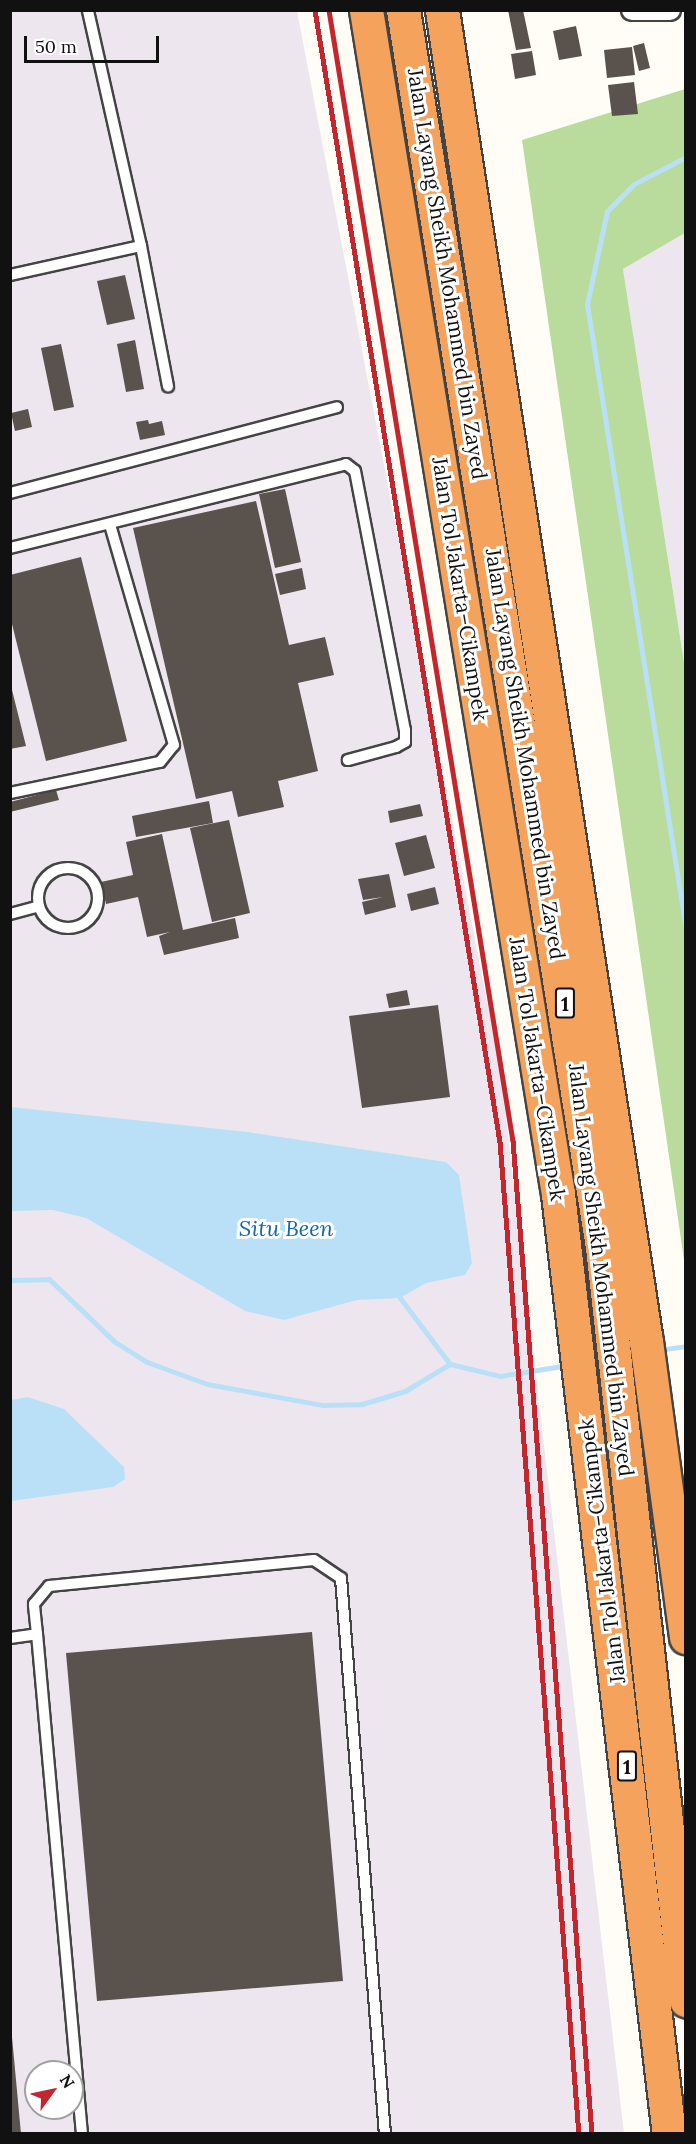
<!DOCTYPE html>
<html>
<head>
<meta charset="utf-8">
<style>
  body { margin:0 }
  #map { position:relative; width:696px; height:2144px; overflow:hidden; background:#fffdf5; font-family:Lora,serif }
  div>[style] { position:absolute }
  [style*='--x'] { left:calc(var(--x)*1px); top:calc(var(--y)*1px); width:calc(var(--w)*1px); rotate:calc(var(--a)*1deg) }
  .industrial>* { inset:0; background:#eee6ef }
  .forest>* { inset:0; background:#b9dc9c }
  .water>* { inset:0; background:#b9e0f7 }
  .stream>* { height:5px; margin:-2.5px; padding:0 2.5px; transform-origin:2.5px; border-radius:2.5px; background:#b9e0f7 }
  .building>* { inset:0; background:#5a524d }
  .roads { filter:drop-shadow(2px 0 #444) drop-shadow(-2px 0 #444) drop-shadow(0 2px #444) drop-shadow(0 -2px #444) }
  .service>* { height:10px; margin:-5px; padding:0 5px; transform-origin:5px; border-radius:5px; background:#fff }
  .service>.ring { margin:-5px; padding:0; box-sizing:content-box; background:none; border:10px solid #fff; border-radius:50% }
  .minor>* { height:20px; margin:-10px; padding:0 10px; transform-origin:10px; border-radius:10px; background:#fff }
  .motorway>* { height:33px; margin:-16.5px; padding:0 16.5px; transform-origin:16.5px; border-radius:16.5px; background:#f5a25d }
  .rail>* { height:4.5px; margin:-2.25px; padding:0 2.25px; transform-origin:2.25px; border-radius:2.25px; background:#c4262e }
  span { translate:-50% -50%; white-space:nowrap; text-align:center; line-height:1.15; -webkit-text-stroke:6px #fff; paint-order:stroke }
  .shield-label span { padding:2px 4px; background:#fff; border:2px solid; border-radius:4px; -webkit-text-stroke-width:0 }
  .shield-label { font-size:20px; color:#111; font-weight:700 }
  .street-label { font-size:21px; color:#111 }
  .water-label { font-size:22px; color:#1768a6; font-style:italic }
  .frame { position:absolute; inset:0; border:12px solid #111; pointer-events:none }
  .north { position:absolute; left:24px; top:2060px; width:60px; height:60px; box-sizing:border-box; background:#fff; border:2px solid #a0a0a0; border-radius:50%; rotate:57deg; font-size:16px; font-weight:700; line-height:24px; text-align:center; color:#111 }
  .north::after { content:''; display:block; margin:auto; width:21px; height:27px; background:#c4262e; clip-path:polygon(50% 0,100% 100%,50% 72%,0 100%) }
  .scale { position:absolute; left:24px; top:36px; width:135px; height:27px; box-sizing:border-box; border:3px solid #111; border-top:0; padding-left:8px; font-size:18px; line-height:21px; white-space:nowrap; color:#111; -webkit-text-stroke:4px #fff; paint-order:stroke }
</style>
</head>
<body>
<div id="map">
  <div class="industrial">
    <div style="clip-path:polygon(evenodd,11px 11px,297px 11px,501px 1075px,624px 2133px,11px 2134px,11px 11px,36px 2072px,72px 2072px,72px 2108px,36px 2108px,36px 2072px)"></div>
    <div style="clip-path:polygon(685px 233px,685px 669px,623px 269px)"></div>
  </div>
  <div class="forest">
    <div style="clip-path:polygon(685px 89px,685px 233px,623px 269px,685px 669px,685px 1267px,522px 140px)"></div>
  </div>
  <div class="water">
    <div style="clip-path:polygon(10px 1107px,248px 1132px,446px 1162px,459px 1175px,472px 1263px,465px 1275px,426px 1283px,400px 1298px,357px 1300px,284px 1320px,245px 1311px,86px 1218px,53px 1210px,11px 1211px)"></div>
    <div style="clip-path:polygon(28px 1397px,64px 1409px,124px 1467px,125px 1479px,113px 1487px,11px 1501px,11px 1400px)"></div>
  </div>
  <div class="stream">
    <div style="--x:686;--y:157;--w:59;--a:152.6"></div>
    <div style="--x:634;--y:184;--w:38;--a:135"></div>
    <div style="--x:607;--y:211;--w:95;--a:102.1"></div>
    <div style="--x:587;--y:304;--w:634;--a:81.01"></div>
    <div style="--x:10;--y:1280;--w:39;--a:-1"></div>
    <div style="--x:49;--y:1279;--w:91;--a:43.7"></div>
    <div style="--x:115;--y:1342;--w:38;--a:32"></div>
    <div style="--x:147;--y:1362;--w:64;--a:20.1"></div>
    <div style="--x:207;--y:1384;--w:118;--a:10.3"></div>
    <div style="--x:323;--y:1405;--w:39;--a:-1"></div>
    <div style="--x:362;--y:1404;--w:45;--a:-16.8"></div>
    <div style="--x:405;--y:1391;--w:52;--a:-31"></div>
    <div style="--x:450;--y:1364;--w:51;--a:13.5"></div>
    <div style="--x:500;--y:1376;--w:69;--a:-9.2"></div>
    <div style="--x:400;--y:1298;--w:83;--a:52.9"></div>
    <div style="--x:658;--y:1350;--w:28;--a:-8"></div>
  </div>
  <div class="building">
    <div style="clip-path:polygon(508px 10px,523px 10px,531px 48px,516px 50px)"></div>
    <div style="clip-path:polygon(576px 26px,582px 56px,559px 60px,553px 31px)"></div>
    <div style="clip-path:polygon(644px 43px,650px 68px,639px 71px,633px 46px)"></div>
    <div style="clip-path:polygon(632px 47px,635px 75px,607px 78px,604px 50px)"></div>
    <div style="clip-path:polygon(532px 51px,536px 75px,515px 79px,511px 54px)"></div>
    <div style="clip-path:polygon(634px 82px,638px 114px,612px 116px,608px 85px)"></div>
    <div style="clip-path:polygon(125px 275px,135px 319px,107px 325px,97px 281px)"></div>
    <div style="clip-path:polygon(135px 340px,144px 389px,126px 392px,117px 344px)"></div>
    <div style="clip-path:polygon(61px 344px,74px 407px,54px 411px,41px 348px)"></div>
    <div style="clip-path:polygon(28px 409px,32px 427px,15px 431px,11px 413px)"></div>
    <div style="clip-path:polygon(148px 420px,149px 424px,162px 421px,165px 435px,140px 440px,136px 422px)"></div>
    <div style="clip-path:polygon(285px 489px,301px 562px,275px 568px,259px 494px)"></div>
    <div style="clip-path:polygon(256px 501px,289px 645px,325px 637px,334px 675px,298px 683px,318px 771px,278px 781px,284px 807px,238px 817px,232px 791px,196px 799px,133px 528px)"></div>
    <div style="clip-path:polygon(81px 557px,127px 741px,46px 761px,10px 616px,10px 575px)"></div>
    <div style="clip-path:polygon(302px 568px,306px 589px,280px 595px,275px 574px)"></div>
    <div style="clip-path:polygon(10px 682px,26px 746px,10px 749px)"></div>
    <div style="clip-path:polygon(56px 790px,59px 800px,10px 812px,10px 802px)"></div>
    <div style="clip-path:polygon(209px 801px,213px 823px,136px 837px,132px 816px)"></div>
    <div style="clip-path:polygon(420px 804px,423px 816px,390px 823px,388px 811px)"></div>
    <div style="clip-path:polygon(229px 820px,250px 913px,212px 922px,190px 828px)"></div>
    <div style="clip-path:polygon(162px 834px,183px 930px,235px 918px,239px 938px,164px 955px,159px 936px,170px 932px,147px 937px,138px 897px,106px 904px,101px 882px,133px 875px,126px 842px)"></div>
    <div style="clip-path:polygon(426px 835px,435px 868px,404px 876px,395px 843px)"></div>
    <div style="clip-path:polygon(389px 874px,396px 907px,365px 915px,362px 902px,383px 897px,363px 900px,358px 879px)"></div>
    <div style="clip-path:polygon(435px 887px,439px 904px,411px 911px,407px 894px)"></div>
    <div style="clip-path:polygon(407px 990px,410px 1005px,389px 1008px,386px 994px)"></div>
    <div style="clip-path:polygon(438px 1005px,450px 1097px,362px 1108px,349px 1016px)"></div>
    <div style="clip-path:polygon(312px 1632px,343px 1981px,97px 2001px,66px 1653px)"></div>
    <div style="clip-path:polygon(10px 2037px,12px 2037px,21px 2134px,10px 2134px)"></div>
  </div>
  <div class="roads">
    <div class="service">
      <div style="--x:141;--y:246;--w:143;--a:79.1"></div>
      <div style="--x:10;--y:275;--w:134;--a:-12.5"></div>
      <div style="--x:141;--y:246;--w:242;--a:-102.7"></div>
      <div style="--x:10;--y:493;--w:338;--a:-14.7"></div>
      <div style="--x:10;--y:548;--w:346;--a:-14"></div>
      <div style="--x:346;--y:464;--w:11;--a:38"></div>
      <div style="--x:355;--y:471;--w:264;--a:79.1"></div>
      <div style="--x:405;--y:730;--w:12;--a:90"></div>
      <div style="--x:405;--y:742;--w:10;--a:151"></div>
      <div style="--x:396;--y:747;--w:50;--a:164.8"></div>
      <div style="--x:10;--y:793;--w:153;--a:-11.7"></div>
      <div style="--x:160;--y:762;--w:22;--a:-51"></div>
      <div style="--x:174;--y:745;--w:230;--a:-106.2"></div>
      <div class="ring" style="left:38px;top:868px;width:50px;height:50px"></div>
      <div style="--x:10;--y:914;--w:28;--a:-15"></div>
      <div style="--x:37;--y:1634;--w:502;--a:84.86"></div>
      <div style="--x:10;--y:1638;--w:27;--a:-8"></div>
      <div style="--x:37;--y:1634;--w:30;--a:-96"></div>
      <div style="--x:34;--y:1604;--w:23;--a:-50"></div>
      <div style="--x:49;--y:1586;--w:266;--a:-5.6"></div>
      <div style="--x:314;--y:1560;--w:32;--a:34"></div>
      <div style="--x:341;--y:1578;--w:558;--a:85.48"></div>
    </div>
    <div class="minor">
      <div style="--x:632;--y:10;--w:38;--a:0"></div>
    </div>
    <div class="motorway">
      <div style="--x:366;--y:10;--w:1199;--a:80.79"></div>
      <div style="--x:558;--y:1194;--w:947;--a:83.27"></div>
      <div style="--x:403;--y:10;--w:1253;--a:80.86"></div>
      <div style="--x:602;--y:1247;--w:758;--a:83.63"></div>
      <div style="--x:442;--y:10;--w:1347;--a:81.29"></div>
      <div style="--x:646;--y:1341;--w:299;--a:82.3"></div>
    </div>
  </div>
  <div class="rail">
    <div style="--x:315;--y:10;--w:1147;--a:80.72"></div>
    <div style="--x:500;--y:1142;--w:995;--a:85.45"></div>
    <div style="--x:329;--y:10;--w:1146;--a:80.76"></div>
    <div style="--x:513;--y:1141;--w:996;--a:85.45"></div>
  </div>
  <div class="shield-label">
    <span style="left:565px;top:1003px">1</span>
    <span style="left:627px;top:1766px">1</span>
  </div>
  <div class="street-label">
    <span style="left:447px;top:274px;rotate:81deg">Jalan Layang Sheikh Mohammed bin Zayed</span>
    <span style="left:460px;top:589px;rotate:81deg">Jalan Tol Jakarta–Cikampek</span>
    <span style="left:525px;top:754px;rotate:81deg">Jalan Layang Sheikh Mohammed bin Zayed</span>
    <span style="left:537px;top:1069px;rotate:81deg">Jalan Tol Jakarta–Cikampek</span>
    <span style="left:601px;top:1270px;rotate:83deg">Jalan Layang Sheikh Mohammed bin Zayed</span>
    <span style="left:602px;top:1551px;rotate:-97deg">Jalan Tol Jakarta–Cikampek</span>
  </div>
  <div class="water-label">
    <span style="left:286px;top:1229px">Situ Been</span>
  </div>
  <div class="frame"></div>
  <div class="north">N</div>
  <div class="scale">50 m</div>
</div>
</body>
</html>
